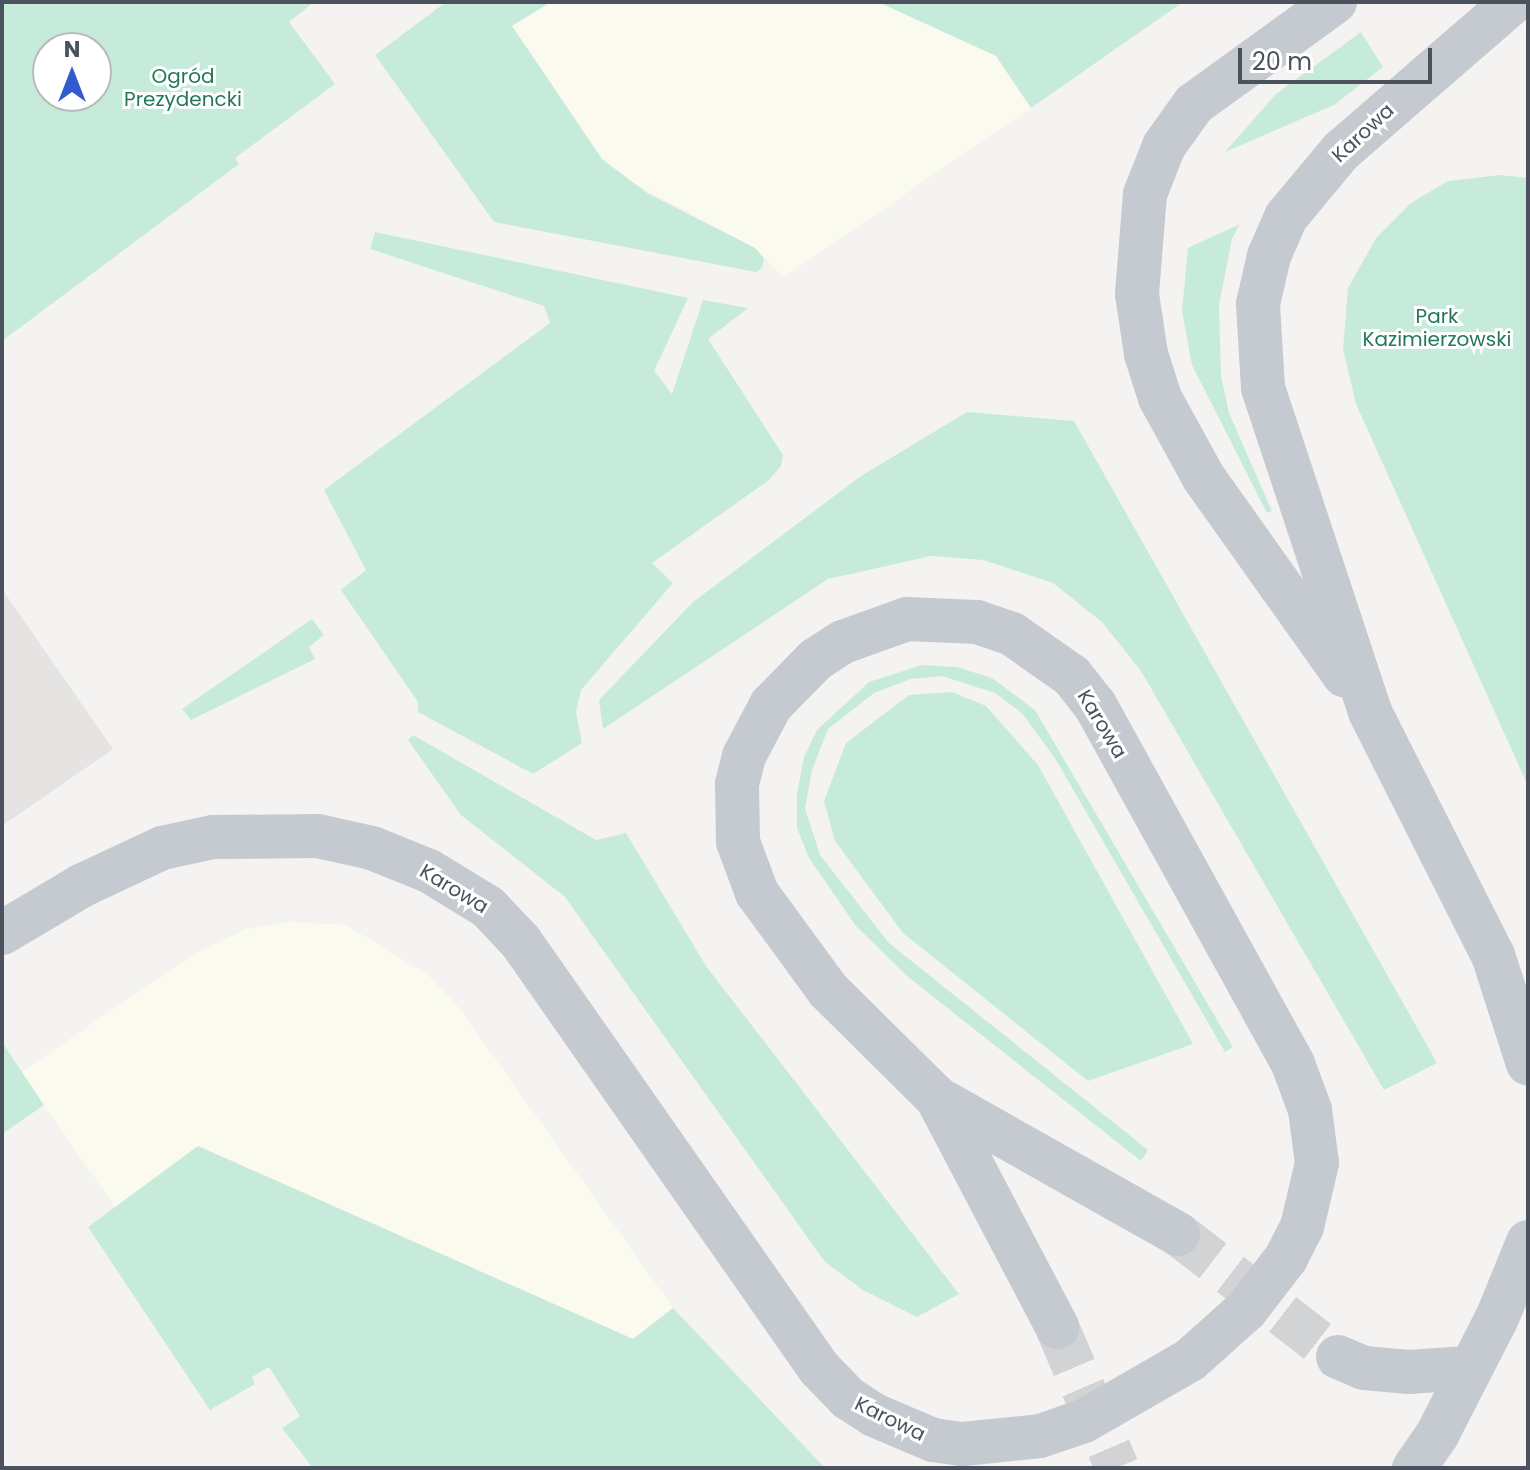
<!DOCTYPE html>
<html>
<head>
<meta charset="utf-8">
<style>
  body { margin:0 }
  #map { position:relative; width:1530px; height:1470px; overflow:hidden; background:#f4f3f2; font-family:Poppins,sans-serif }
  div>[style] { position:absolute }
  [style*='--x'] { left:calc(var(--x)*1px); top:calc(var(--y)*1px); width:calc(var(--w)*1px); rotate:calc(var(--a)*1deg) }
  .commercial>* { inset:0; background:#fbfaef }
  .education>* { inset:0; background:#e5e4e3 }
  .green>* { inset:0; background:#c7ebdb }
  .street-tunnel>* { height:44px; margin-top:-22px; transform-origin:0; background:repeating-linear-gradient(90deg,#d2d3d4 0 44px,transparent 0 66px) }
  .street>* { height:44px; margin:-22px; padding:0 22px; transform-origin:22px; border-radius:22px; background:#c5cad1 }
  .street-bridge>* { height:44px; margin:-22px; padding:0 22px; transform-origin:22px; border-radius:22px; background:#c5cad1 }
  span { translate:-50% -50%; white-space:nowrap; text-align:center; line-height:1.15; -webkit-text-stroke:6px #fff; paint-order:stroke }
  .park-label { font-size:20px; color:#24775c }
  .street-label { font-size:20px; color:#4c525d }
  .frame { position:absolute; inset:0; border:4px solid #4c525d; pointer-events:none }
  .north { position:absolute; left:32px; top:32px; width:80px; height:80px; box-sizing:border-box; background:#fff; border:2px solid #b7babe; border-radius:50%; rotate:0deg; font-size:22px; font-weight:700; line-height:32px; text-align:center; color:#4c525d }
  .north::after { content:''; display:block; margin:auto; width:28px; height:36px; background:#325bce; clip-path:polygon(50% 0,100% 100%,50% 72%,0 100%) }
  .scale { position:absolute; left:1238px; top:48px; width:194px; height:36px; box-sizing:border-box; border:4px solid #4c525d; border-top:0; padding-left:10px; font-size:24px; line-height:28px; white-space:nowrap; color:#4c525d; -webkit-text-stroke:6px #fff; paint-order:stroke }
</style>
</head>
<body>
<div id="map">
  <div class="commercial">
    <div style="clip-path:polygon(496px 2px,1118px 2px,1139px 33px,783px 278px,755px 248px,620px 176px,602px 159px)"></div>
    <div style="clip-path:polygon(288px 922px,346px 925px,428px 975px,459px 1008px,673px 1308px,633px 1339px,198px 1146px,115px 1207px,21px 1072px,198px 952px,246px 929px)"></div>
  </div>
  <div class="education">
    <div style="clip-path:polygon(2px 589px,113px 749px,2px 826px)"></div>
  </div>
  <div class="green">
    <div style="clip-path:polygon(evenodd,2px 2px,314px 2px,289px 22px,335px 84px,235px 158px,239px 164px,2px 341px,2px 2px,48px 48px,96px 48px,96px 96px,48px 96px,48px 48px)"></div>
    <div style="clip-path:polygon(446px 2px,551px 2px,512px 26px,602px 159px,647px 193px,755px 248px,764px 258px,762px 268px,756px 272px,494px 222px,375px 55px)"></div>
    <div style="clip-path:polygon(878px 2px,1183px 2px,1031px 108px,996px 56px)"></div>
    <div style="clip-path:polygon(1361px 32px,1383px 67px,1334px 105px,1225px 152px,1276px 94px)"></div>
    <div style="clip-path:polygon(1500px 175px,1528px 178px,1528px 786px,1356px 404px,1343px 349px,1348px 288px,1376px 238px,1411px 203px,1448px 181px)"></div>
    <div style="clip-path:polygon(1240px 224px,1232px 239px,1219px 305px,1221px 376px,1229px 413px,1272px 511px,1267px 513px,1192px 365px,1182px 311px,1188px 248px)"></div>
    <div style="clip-path:polygon(375px 232px,688px 298px,654px 371px,672px 394px,703px 300px,748px 308px,708px 339px,783px 455px,781px 466px,769px 480px,652px 563px,673px 583px,581px 690px,576px 712px,582px 743px,533px 774px,418px 712px,418px 702px,341px 590px,366px 570px,324px 490px,550px 323px,544px 306px,370px 249px)"></div>
    <div style="clip-path:polygon(967px 412px,1074px 421px,1437px 1063px,1384px 1090px,1141px 671px,1102px 622px,1053px 583px,983px 560px,931px 556px,828px 579px,603px 729px,599px 700px,693px 602px,861px 476px)"></div>
    <div style="clip-path:polygon(312px 619px,324px 635px,309px 647px,315px 659px,191px 720px,182px 709px)"></div>
    <div style="clip-path:polygon(922px 665px,957px 667px,992px 678px,1035px 710px,1233px 1047px,1225px 1052px,1056px 760px,1022px 713px,995px 693px,942px 676px,911px 679px,874px 693px,828px 729px,812px 770px,805px 808px,820px 855px,889px 943px,1148px 1150px,1141px 1161px,907px 976px,856px 926px,809px 858px,797px 828px,797px 793px,804px 757px,817px 730px,869px 682px)"></div>
    <div style="clip-path:polygon(952px 692px,986px 706px,1038px 765px,1193px 1044px,1088px 1081px,903px 933px,835px 841px,824px 801px,846px 743px,909px 695px)"></div>
    <div style="clip-path:polygon(413px 735px,596px 840px,626px 833px,706px 966px,959px 1294px,917px 1317px,863px 1290px,825px 1262px,565px 897px,461px 815px,408px 740px)"></div>
    <div style="clip-path:polygon(2px 1042px,44px 1105px,2px 1134px)"></div>
    <div style="clip-path:polygon(198px 1146px,633px 1339px,673px 1308px,825px 1468px,313px 1468px,282px 1428px,300px 1416px,269px 1367px,252px 1377px,255px 1384px,210px 1410px,88px 1227px)"></div>
  </div>
  <div class="street-tunnel">
    <div style="--x:1178;--y:1234;--w:202;--a:37.6"></div>
    <div style="--x:1057;--y:1327;--w:153;--a:66.9"></div>
  </div>
  <div class="street">
    <div style="--x:1335;--y:2;--w:174;--a:144.1"></div>
    <div style="--x:1194;--y:104;--w:52;--a:125.5"></div>
    <div style="--x:1164;--y:146;--w:52;--a:111.6"></div>
    <div style="--x:1145;--y:194;--w:100;--a:94.6"></div>
    <div style="--x:1137;--y:294;--w:61;--a:81.5"></div>
    <div style="--x:1146;--y:354;--w:46;--a:72.3"></div>
    <div style="--x:1160;--y:398;--w:91;--a:61.2"></div>
    <div style="--x:1204;--y:478;--w:242;--a:54.6"></div>
    <div style="--x:1513;--y:2;--w:228;--a:139.1"></div>
    <div style="--x:1341;--y:151;--w:86;--a:129.8"></div>
    <div style="--x:1286;--y:217;--w:43;--a:113.6"></div>
    <div style="--x:1269;--y:256;--w:49;--a:102.9"></div>
    <div style="--x:1258;--y:304;--w:84;--a:86.6"></div>
    <div style="--x:1263;--y:388;--w:341;--a:71.7"></div>
    <div style="--x:1370;--y:712;--w:272;--a:63.2"></div>
    <div style="--x:1493;--y:955;--w:114;--a:72.2"></div>
    <div style="--x:2;--y:933;--w:94;--a:-30.7"></div>
    <div style="--x:83;--y:885;--w:87;--a:-25.1"></div>
    <div style="--x:162;--y:848;--w:52;--a:-12.2"></div>
    <div style="--x:213;--y:837;--w:105;--a:-0.5"></div>
    <div style="--x:318;--y:836;--w:55;--a:12.5"></div>
    <div style="--x:372;--y:848;--w:61;--a:22"></div>
    <div style="--x:429;--y:871;--w:69;--a:31.4"></div>
    <div style="--x:488;--y:907;--w:48;--a:46.7"></div>
    <div style="--x:521;--y:942;--w:520;--a:55.03"></div>
    <div style="--x:819;--y:1368;--w:42;--a:46"></div>
    <div style="--x:848;--y:1398;--w:31;--a:33"></div>
    <div style="--x:874;--y:1415;--w:64;--a:23"></div>
    <div style="--x:933;--y:1440;--w:30;--a:8"></div>
    <div style="--x:937;--y:1098;--w:259;--a:62.3"></div>
    <div style="--x:1178;--y:1234;--w:277;--a:-150.6"></div>
    <div style="--x:937;--y:1098;--w:153;--a:-135.3"></div>
    <div style="--x:828;--y:990;--w:120;--a:-126.2"></div>
    <div style="--x:757;--y:893;--w:54;--a:-110.4"></div>
    <div style="--x:738;--y:842;--w:58;--a:-91"></div>
    <div style="--x:737;--y:784;--w:29;--a:-76"></div>
    <div style="--x:744;--y:756;--w:58;--a:-62.1"></div>
    <div style="--x:771;--y:705;--w:63;--a:-45.6"></div>
    <div style="--x:815;--y:660;--w:33;--a:-33"></div>
    <div style="--x:843;--y:642;--w:68;--a:-19.8"></div>
    <div style="--x:907;--y:619;--w:70;--a:2.5"></div>
    <div style="--x:977;--y:622;--w:37;--a:19"></div>
    <div style="--x:1012;--y:634;--w:73;--a:35"></div>
    <div style="--x:1072;--y:676;--w:37;--a:52"></div>
    <div style="--x:1095;--y:705;--w:410;--a:61.1"></div>
    <div style="--x:1293;--y:1064;--w:49;--a:69.7"></div>
    <div style="--x:1310;--y:1110;--w:53;--a:82.5"></div>
    <div style="--x:1338;--y:1357;--w:28;--a:23"></div>
    <div style="--x:1364;--y:1368;--w:45;--a:5.1"></div>
    <div style="--x:1409;--y:1372;--w:58;--a:-3.9"></div>
    <div style="--x:1414;--y:1468;--w:40;--a:-55.1"></div>
    <div style="--x:1437;--y:1435;--w:131;--a:-62.9"></div>
    <div style="--x:1497;--y:1318;--w:82;--a:-67.8"></div>
  </div>
  <div class="street-bridge">
    <div style="--x:963;--y:1444;--w:77;--a:-5.9"></div>
    <div style="--x:1040;--y:1436;--w:46;--a:-18.8"></div>
    <div style="--x:1084;--y:1421;--w:122;--a:-29.9"></div>
    <div style="--x:1190;--y:1360;--w:75;--a:-41.8"></div>
    <div style="--x:1246;--y:1310;--w:66;--a:-52.4"></div>
    <div style="--x:1286;--y:1258;--w:35;--a:-63"></div>
    <div style="--x:1302;--y:1227;--w:66;--a:-76.8"></div>
  </div>
  <div class="park-label">
    <span style="left:183px;top:88px">Ogród<br>Prezydencki</span>
    <span style="left:1437px;top:328px">Park<br>Kazimierzowski</span>
  </div>
  <div class="street-label">
    <span style="left:1363px;top:133px;rotate:-43deg">Karowa</span>
    <span style="left:1102px;top:724px;rotate:59deg">Karowa</span>
    <span style="left:454px;top:889px;rotate:31deg">Karowa</span>
    <span style="left:890px;top:1419px;rotate:26deg">Karowa</span>
  </div>
  <div class="frame"></div>
  <div class="north">N</div>
  <div class="scale">20 m</div>
</div>
</body>
</html>
